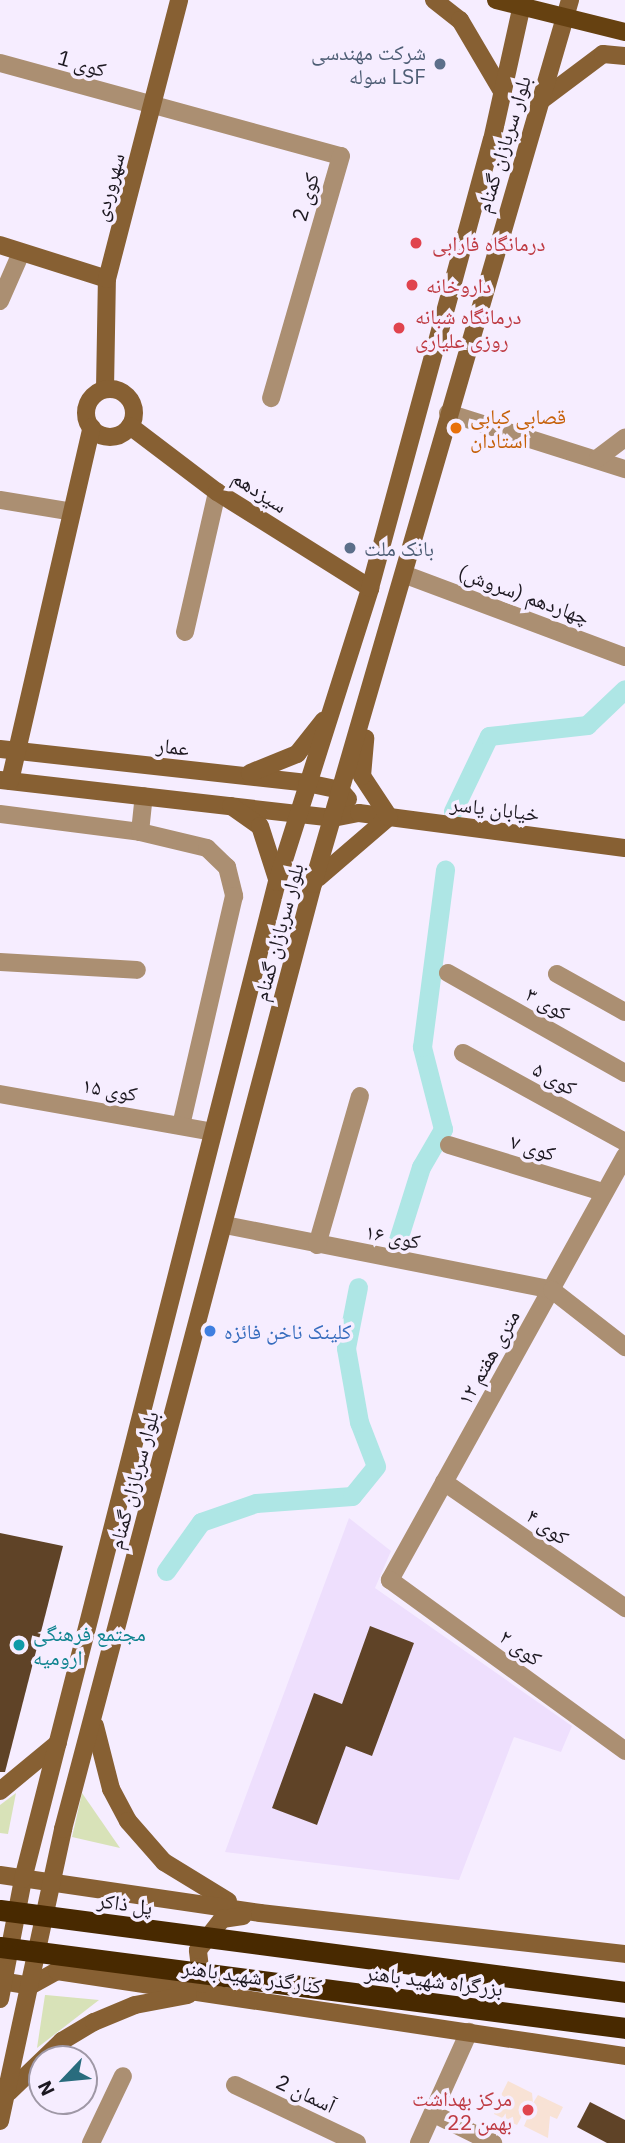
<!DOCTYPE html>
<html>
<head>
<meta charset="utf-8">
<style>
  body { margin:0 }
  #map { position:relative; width:625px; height:2143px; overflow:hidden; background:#f6edff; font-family:"IBM Plex Sans","Noto Naskh Arabic",sans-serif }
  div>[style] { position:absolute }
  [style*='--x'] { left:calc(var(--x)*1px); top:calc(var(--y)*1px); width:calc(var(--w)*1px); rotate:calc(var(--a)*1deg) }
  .built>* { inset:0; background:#eedffd }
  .medical>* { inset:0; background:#f8e2d5 }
  .green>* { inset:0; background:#d8e2b8 }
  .canal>* { height:19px; margin:-9.5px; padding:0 9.5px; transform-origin:9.5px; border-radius:9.5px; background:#aee6e5 }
  .building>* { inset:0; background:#5f4327 }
  .street>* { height:18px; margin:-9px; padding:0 9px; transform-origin:9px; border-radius:9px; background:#ab8f72 }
  .secondary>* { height:18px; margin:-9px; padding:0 9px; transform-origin:9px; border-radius:9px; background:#876033 }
  .secondary>.ring { margin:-9px; padding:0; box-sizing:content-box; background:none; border:18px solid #876033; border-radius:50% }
  .primary>* { height:18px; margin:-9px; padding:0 9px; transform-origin:9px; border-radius:9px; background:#664111 }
  .highway>* { height:21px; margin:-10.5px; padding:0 10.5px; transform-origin:10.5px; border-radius:10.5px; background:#482900 }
  .dots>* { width:19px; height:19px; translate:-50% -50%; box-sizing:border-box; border:4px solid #f6edff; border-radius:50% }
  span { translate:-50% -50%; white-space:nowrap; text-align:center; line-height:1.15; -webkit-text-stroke:7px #f6edff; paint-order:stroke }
  .service-label { font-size:21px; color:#4e5e75 }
  .right { translate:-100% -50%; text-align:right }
  .left { translate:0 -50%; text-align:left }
  .street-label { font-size:21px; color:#1c1820 }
  .health-label { font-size:21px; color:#be3a42 }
  .food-label { font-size:21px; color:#c56008 }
  .shop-label { font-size:21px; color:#366cbe }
  .culture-label { font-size:21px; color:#0d838f }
  .north { position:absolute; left:28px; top:2045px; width:70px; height:70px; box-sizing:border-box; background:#f6edff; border:2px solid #9f98a6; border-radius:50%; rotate:244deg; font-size:19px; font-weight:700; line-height:28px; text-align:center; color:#1c1820 }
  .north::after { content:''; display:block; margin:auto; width:24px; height:32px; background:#296c7e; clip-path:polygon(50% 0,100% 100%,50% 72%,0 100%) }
</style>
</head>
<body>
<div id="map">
  <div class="built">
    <div style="clip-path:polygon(349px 1518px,391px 1551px,375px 1588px,572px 1726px,561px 1752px,514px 1737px,459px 1880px,225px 1852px)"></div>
  </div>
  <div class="medical">
    <div style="clip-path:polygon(508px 2081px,532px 2093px,533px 2103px,538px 2095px,563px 2107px,557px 2119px,550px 2116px,548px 2138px,524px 2126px,527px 2119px,522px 2116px,517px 2125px,494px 2114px,501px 2099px,510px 2100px,501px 2095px)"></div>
  </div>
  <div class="green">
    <div style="clip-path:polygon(16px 1793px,8px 1834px,0 1833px,0 1805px)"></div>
    <div style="clip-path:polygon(82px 1793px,120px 1848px,72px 1837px)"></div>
    <div style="clip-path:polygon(45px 1995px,46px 1995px,99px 2000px,37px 2048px)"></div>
  </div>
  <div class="canal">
    <div style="--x:453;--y:811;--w:83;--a:-64.4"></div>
    <div style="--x:489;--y:736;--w:99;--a:-6.4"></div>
    <div style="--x:587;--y:725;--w:52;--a:-43.5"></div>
    <div style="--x:397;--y:1243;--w:80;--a:-72.5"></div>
    <div style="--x:421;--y:1167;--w:44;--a:-59.9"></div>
    <div style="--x:443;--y:1129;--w:85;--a:-104.4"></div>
    <div style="--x:422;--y:1047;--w:179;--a:-82.6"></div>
    <div style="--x:166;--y:1571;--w:60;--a:-54.5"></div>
    <div style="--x:201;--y:1522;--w:58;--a:-19.1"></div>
    <div style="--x:256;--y:1503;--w:96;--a:-4.2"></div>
    <div style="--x:352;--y:1496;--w:38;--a:-51"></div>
    <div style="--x:376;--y:1466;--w:47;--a:-111.1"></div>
    <div style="--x:359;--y:1422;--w:75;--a:-100"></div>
    <div style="--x:346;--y:1348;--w:62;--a:-78.9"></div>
  </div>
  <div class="building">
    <div style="clip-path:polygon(0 1533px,63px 1546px,5px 1772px,0 1772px)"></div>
    <div style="clip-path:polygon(370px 1626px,414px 1643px,372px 1756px,346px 1746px,317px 1825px,272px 1808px,314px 1693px,342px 1704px)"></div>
    <div style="clip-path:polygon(590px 2102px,625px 2120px,625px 2143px,607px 2143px,577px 2127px)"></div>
  </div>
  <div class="street">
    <div style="--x:0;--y:63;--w:353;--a:15.3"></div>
    <div style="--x:341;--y:156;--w:252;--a:106.1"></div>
    <div style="--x:0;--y:301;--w:52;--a:-66.4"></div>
    <div style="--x:448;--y:413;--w:186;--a:17.6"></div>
    <div style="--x:598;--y:458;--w:34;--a:-37"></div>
    <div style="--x:0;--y:500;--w:69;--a:9.2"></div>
    <div style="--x:406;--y:575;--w:234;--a:20.5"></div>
    <div style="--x:185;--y:632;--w:144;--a:-77.1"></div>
    <div style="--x:0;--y:814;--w:141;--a:7.3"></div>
    <div style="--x:140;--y:832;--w:69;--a:13.4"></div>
    <div style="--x:207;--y:848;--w:28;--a:44"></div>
    <div style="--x:227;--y:867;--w:30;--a:76"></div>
    <div style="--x:234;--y:896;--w:235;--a:103"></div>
    <div style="--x:140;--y:832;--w:36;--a:-84"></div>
    <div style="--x:0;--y:962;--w:137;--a:3.3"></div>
    <div style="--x:448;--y:973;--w:203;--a:29.5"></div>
    <div style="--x:557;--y:974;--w:78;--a:29.2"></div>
    <div style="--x:463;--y:1053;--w:185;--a:28.8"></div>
    <div style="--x:0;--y:1094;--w:216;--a:10.1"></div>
    <div style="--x:449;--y:1145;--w:161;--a:17"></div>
    <div style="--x:625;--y:1156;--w:485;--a:119"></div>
    <div style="--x:390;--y:1580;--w:291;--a:36"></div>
    <div style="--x:225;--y:1225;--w:333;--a:11.2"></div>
    <div style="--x:552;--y:1290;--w:93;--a:38"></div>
    <div style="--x:317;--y:1245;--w:155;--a:-73.9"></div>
    <div style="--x:444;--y:1482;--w:221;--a:34.8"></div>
    <div style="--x:235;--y:2085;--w:135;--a:25.4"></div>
    <div style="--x:434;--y:2114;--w:66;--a:26.2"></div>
    <div style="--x:91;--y:2143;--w:74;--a:-64.5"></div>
    <div style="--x:419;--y:2143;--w:122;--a:-65.8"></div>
  </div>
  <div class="secondary">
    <div style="--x:434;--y:0;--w:33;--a:38"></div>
    <div style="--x:460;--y:20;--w:85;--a:59.5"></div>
    <div style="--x:539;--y:102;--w:80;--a:-36.9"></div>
    <div style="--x:603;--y:54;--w:22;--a:5"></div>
    <div style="--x:0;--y:245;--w:112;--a:17.6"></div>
    <div style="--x:105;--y:389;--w:110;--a:-89"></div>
    <div style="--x:107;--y:279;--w:288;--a:-75.5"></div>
    <div class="ring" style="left:86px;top:389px;width:30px;height:30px"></div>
    <div style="--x:130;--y:426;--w:109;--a:37.2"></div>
    <div style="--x:217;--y:492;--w:181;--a:32.1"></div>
    <div style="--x:0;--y:749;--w:309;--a:6.3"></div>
    <div style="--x:307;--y:783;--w:34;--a:12"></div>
    <div style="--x:340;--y:790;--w:12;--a:48"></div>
    <div style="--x:250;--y:773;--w:51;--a:-22"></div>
    <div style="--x:297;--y:754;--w:43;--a:-51.5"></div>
    <div style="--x:0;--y:780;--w:335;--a:6.5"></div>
    <div style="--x:333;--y:818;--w:26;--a:-11"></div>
    <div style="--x:359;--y:813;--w:268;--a:7.5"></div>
    <div style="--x:10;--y:781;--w:363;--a:-77"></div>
    <div style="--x:231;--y:806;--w:35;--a:35"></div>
    <div style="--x:260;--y:826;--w:56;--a:72.2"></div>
    <div style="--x:318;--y:878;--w:94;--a:-40.7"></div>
    <div style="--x:389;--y:817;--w:49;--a:-123.4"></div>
    <div style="--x:362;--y:776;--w:38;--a:-85"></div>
    <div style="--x:95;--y:1726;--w:65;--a:75.7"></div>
    <div style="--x:111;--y:1789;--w:36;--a:62"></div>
    <div style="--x:128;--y:1821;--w:55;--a:48.7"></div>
    <div style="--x:164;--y:1862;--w:75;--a:31.4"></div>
    <div style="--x:0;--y:1791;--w:75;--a:-39.6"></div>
    <div style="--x:0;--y:1875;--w:263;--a:8.3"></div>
    <div style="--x:260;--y:1913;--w:367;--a:6.4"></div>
    <div style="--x:0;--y:1981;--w:30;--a:9"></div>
    <div style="--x:30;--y:1986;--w:31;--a:-29"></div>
    <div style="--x:57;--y:1971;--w:574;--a:8.51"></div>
    <div style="--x:202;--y:1984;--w:34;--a:-97"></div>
    <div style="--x:198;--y:1950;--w:39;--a:-52"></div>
    <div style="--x:222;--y:1919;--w:21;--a:-8"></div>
    <div style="--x:0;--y:1999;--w:122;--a:-79.1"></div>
    <div style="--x:23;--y:1879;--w:1029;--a:-75.71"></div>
    <div style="--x:277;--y:882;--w:308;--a:-72.4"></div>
    <div style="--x:370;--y:588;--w:464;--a:-74.8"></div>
    <div style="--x:492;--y:140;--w:143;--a:-77.5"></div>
    <div style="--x:9;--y:2092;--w:74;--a:-43.9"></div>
    <div style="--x:62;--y:2041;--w:37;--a:-31"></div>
    <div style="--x:94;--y:2022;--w:44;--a:-22.5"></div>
    <div style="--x:135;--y:2005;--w:54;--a:-10.7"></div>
    <div style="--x:0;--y:2121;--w:299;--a:-77.8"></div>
    <div style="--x:63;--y:1829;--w:978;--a:-75.18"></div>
    <div style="--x:313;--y:884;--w:921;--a:-73.79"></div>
  </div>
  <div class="primary">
    <div style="--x:496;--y:0;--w:133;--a:13.9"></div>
  </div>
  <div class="highway">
    <div style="--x:0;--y:1910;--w:630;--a:7.47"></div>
    <div style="--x:0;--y:1947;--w:630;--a:7.38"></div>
  </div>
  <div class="dots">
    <div style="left:440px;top:64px;background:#5c6f8a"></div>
    <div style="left:416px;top:243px;background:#e0444e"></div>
    <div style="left:412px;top:285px;background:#e0444e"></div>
    <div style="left:399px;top:328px;background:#e0444e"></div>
    <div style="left:456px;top:428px;background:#e8710a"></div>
    <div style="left:350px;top:548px;background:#5c6f8a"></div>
    <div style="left:210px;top:1331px;background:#3f7fe0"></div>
    <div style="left:19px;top:1645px;background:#0f9aa8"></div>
    <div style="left:528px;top:2110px;background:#e0444e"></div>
  </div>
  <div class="service-label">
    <span class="right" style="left:426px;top:64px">شرکت مهندسی<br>سوله LSF</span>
    <span class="left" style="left:364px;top:548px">بانک ملت</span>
  </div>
  <div class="street-label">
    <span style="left:82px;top:63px;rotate:16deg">کوی 1</span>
    <span style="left:503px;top:144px;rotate:-73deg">بلوار سربازان گمنام</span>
    <span style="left:108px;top:187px;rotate:-75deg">سهروردی</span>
    <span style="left:305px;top:197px;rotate:-74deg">کوی 2</span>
    <span style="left:260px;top:491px;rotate:33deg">سیزدهم</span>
    <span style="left:524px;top:594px;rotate:20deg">چهاردهم (سروش)</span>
    <span style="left:173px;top:746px;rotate:7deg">عمار</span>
    <span style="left:495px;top:808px;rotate:7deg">خیابان یاسر</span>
    <span style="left:278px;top:932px;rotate:-75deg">بلوار سربازان گمنام</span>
    <span style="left:548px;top:1003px;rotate:29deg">کوی ۳</span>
    <span style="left:555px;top:1078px;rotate:29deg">کوی ۵</span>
    <span style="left:110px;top:1089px;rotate:10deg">کوی ۱۵</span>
    <span style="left:533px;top:1147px;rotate:17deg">کوی ۷</span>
    <span style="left:393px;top:1236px;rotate:11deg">کوی ۱۶</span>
    <span style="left:488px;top:1357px;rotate:-61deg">۱۲ متری هفتم</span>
    <span style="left:133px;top:1480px;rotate:-75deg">بلوار سربازان گمنام</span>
    <span style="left:548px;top:1526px;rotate:35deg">کوی ۴</span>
    <span style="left:521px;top:1647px;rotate:36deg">کوی ۲</span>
    <span style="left:125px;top:1903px;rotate:8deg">پل ذاکر</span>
    <span style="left:252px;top:1976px;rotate:8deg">کنارگذر شهید باهنر</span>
    <span style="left:434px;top:1980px;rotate:7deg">بزرگراه شهید باهنر</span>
    <span style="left:306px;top:2093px;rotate:25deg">آسمان 2</span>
  </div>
  <div class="health-label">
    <span class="left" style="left:432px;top:243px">درمانگاه فارابی</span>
    <span class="left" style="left:426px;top:285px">داروخانه</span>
    <span class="left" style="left:415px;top:328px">درمانگاه شبانه<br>روزی علیاری</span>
    <span class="right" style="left:512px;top:2110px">مرکز بهداشت<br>22 بهمن</span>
  </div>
  <div class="food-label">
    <span class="left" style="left:470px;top:428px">قصابی کبابی<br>استادان</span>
  </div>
  <div class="shop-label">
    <span class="left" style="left:224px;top:1331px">کلینک ناخن فائزه</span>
  </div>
  <div class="culture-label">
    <span class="left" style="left:33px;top:1645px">مجتمع فرهنگی<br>ارومیه</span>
  </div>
  <div class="north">N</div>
</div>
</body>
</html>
